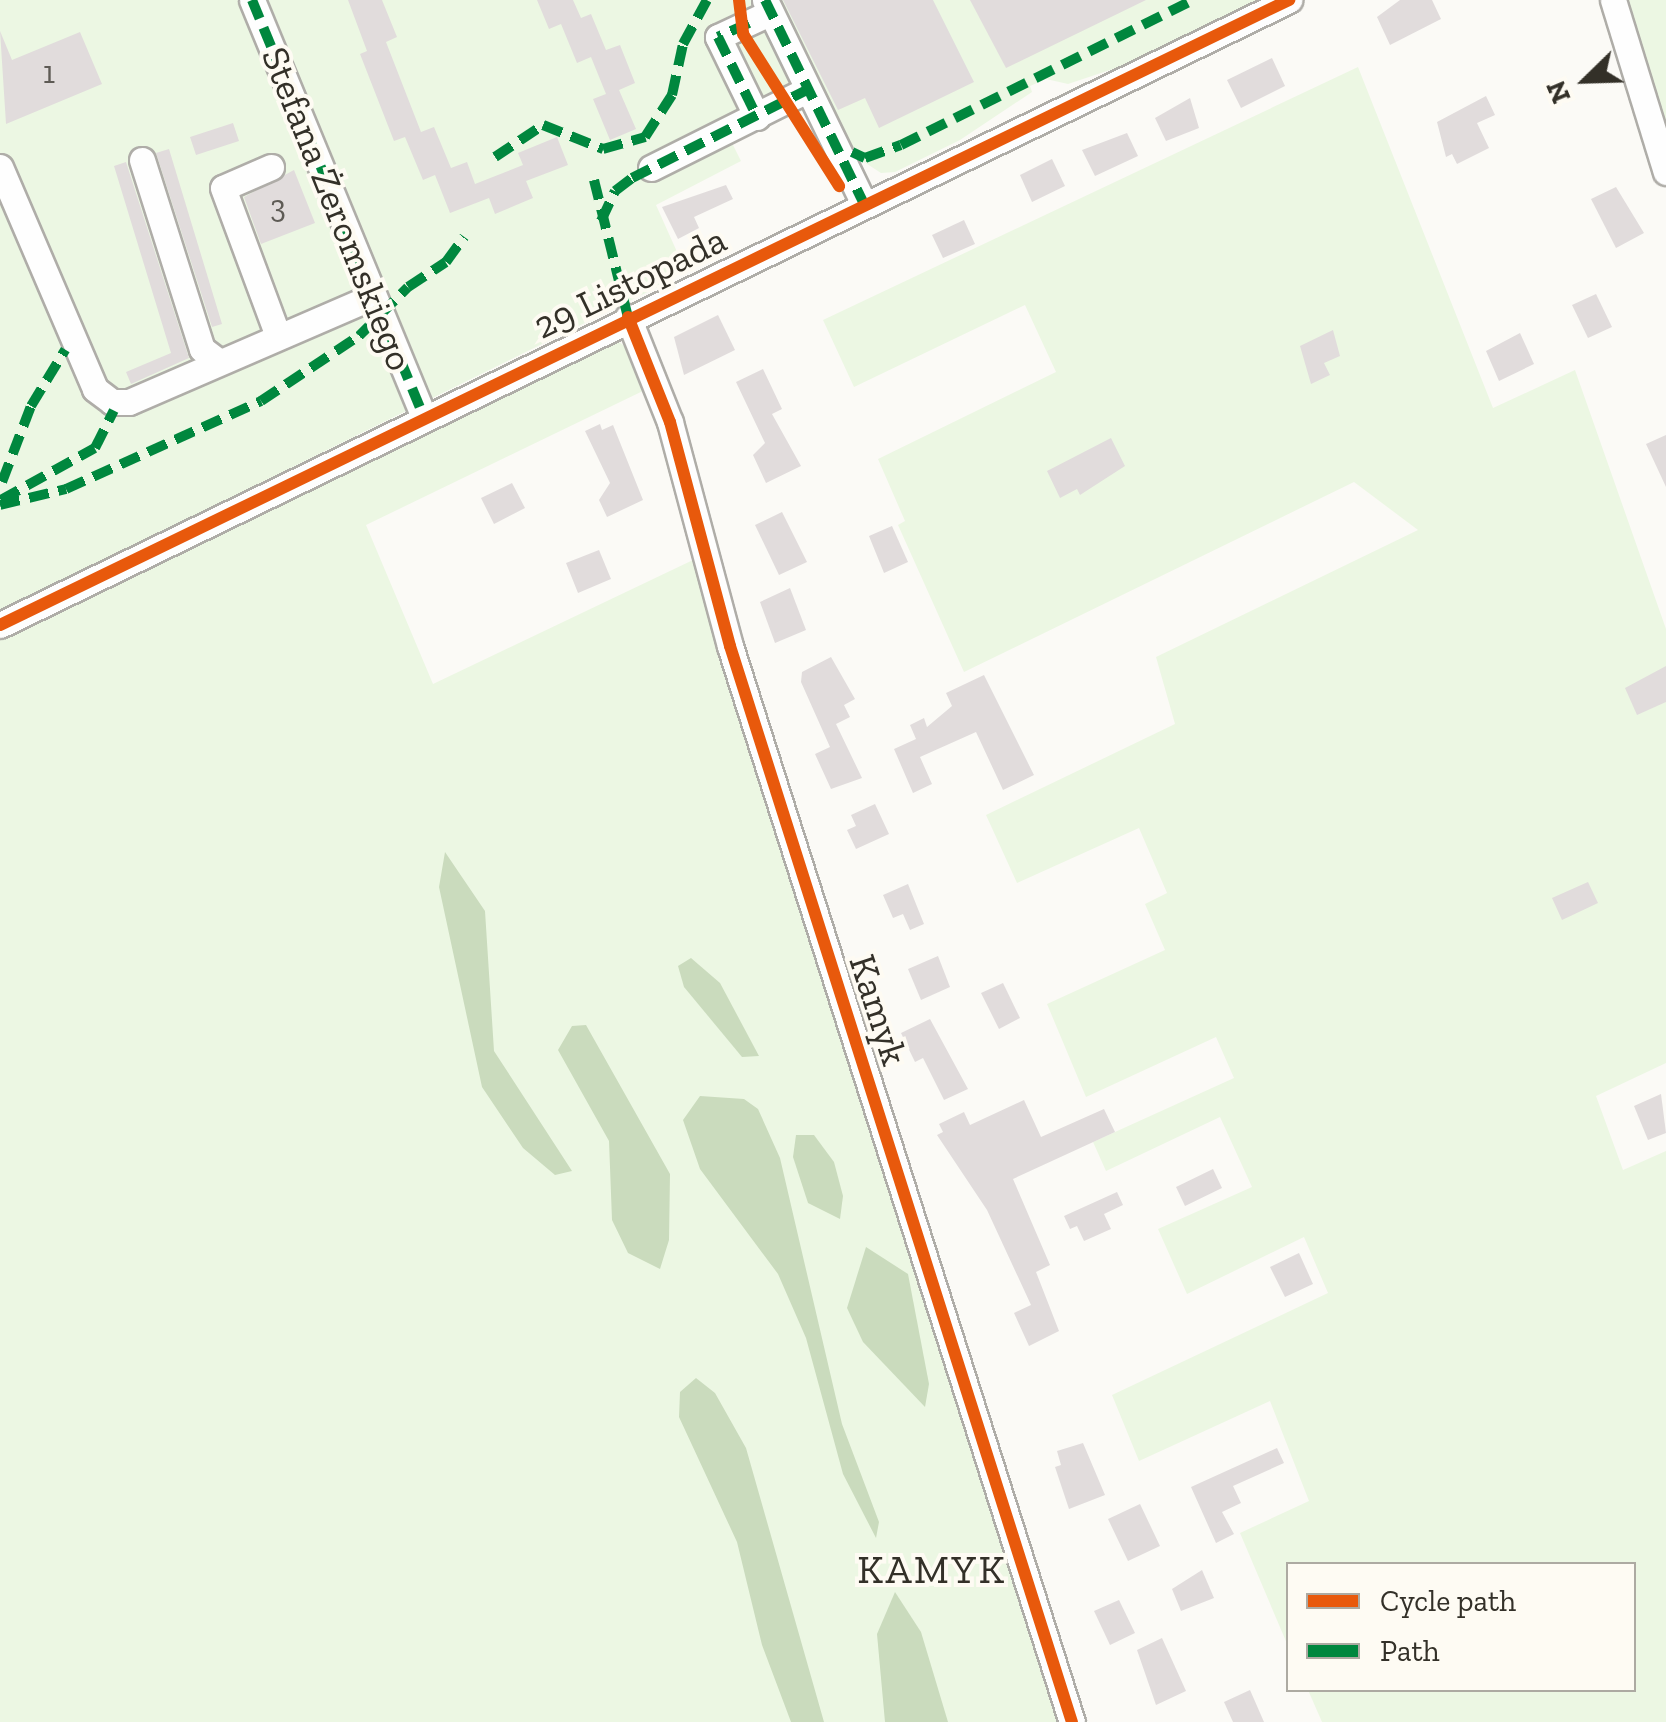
<!DOCTYPE html>
<html>
<head>
<meta charset="utf-8">
<style>
  body { margin:0 }
  #map { position:relative; width:1666px; height:1722px; overflow:hidden; background:#fbfaf6; font-family:"Zilla Slab",serif }
  div>[style] { position:absolute }
  [style*='--x'] { left:calc(var(--x)*1px); top:calc(var(--y)*1px); width:calc(var(--w)*1px); rotate:calc(var(--a)*1deg) }
  .green>* { inset:0; background:#ecf7e3 }
  .forest>* { inset:0; background:#cadbbd }
  .building>* { inset:0; background:#e1dcdc }
  .roads { filter:drop-shadow(2px 0 #afada8) drop-shadow(-2px 0 #afada8) drop-shadow(0 2px #afada8) drop-shadow(0 -2px #afada8) }
  .minor>* { height:25px; margin:-12.5px; padding:0 12.5px; transform-origin:12.5px; border-radius:12.5px; background:#fefefe }
  .quiet>* { height:10px; margin-top:-5px; transform-origin:0; background:repeating-linear-gradient(90deg,#00873e 0 20px,transparent 0 30px) }
  .cycleway>* { height:12px; margin:-6px; padding:0 6px; transform-origin:6px; border-radius:6px; background:#e8590c }
  span { translate:-50% -50%; white-space:nowrap; text-align:center; line-height:1.15; -webkit-text-stroke:8px #fefbf3; paint-order:stroke }
  .number-label { font-size:32px; color:#5e5b55 }
  .number-label span { -webkit-text-stroke-width:0 }
  .street-label { font-size:38px; color:#333028 }
  .neighbourhood-label { font-size:40px; color:#333028; letter-spacing:2.5px }
  .legend { position:absolute; left:1286px; top:1562px; width:350px; height:130px; box-sizing:border-box; background:#fefbf3; border:2px solid #adaaa2; margin:0; padding:12px 18px; list-style:none; font-size:30px; color:#333028 }
  .legend li { display:flex; align-items:center; gap:20px; height:50px }
  .legend b { width:50px; border:2px solid #adaaa2 }
  .north { position:absolute; left:1536px; top:30px; width:100px; height:100px; -webkit-text-stroke:8px #fefbf3; paint-order:stroke; rotate:247deg; font-size:28px; font-weight:700; line-height:40px; text-align:center; color:#333028 }
  .north::after { content:''; display:block; margin:auto; width:35px; height:45px; background:#333028; clip-path:polygon(50% 0,100% 100%,50% 72%,0 100%) }
</style>
</head>
<body>
<div id="map">
  <div class="green">
    <div style="clip-path:polygon(0 0,1257px 0,1122px 66px,1068px 84px,1046px 79px,1030px 86px,1032px 92px,960px 140px,895px 172px,881px 173px,861px 160px,825px 100px,732px 143px,741px 161px,656px 205px,682px 263px,669px 273px,670px 281px,0 611px)"></div>
    <div style="clip-path:polygon(1627px 0,1666px 0,1666px 135px,1650px 75px)"></div>
    <div style="clip-path:polygon(1358px 67px,1493px 408px,1575px 370px,1666px 629px,1666px 1063px,1596px 1096px,1623px 1170px,1666px 1151px,1666px 1722px,1322px 1722px,1308px 1690px,1634px 1690px,1634px 1564px,1288px 1564px,1288px 1646px,1240px 1533px,1309px 1501px,1270px 1401px,1139px 1461px,1112px 1395px,1328px 1293px,1304px 1237px,1187px 1294px,1158px 1229px,1252px 1187px,1220px 1117px,1106px 1171px,1093px 1142px,1234px 1078px,1216px 1037px,1086px 1097px,1047px 1004px,1165px 950px,1145px 904px,1167px 893px,1139px 828px,1017px 883px,986px 815px,1175px 724px,1156px 657px,1418px 530px,1354px 482px,964px 672px,898px 525px,905px 521px,878px 459px,1056px 372px,1025px 305px,854px 387px,823px 320px)"></div>
    <div style="clip-path:polygon(615px 339px,631px 351px,647px 389px,366px 525px,433px 684px,693px 560px,1065px 1722px,0 1722px,0 640px)"></div>
  </div>
  <div class="forest">
    <div style="clip-path:polygon(445px 852px,485px 911px,494px 1051px,572px 1171px,555px 1175px,523px 1148px,482px 1087px,439px 887px)"></div>
    <div style="clip-path:polygon(691px 958px,720px 983px,759px 1056px,742px 1057px,684px 987px,678px 966px)"></div>
    <div style="clip-path:polygon(586px 1025px,670px 1174px,669px 1240px,660px 1269px,628px 1253px,612px 1220px,609px 1141px,558px 1050px,572px 1026px)"></div>
    <div style="clip-path:polygon(700px 1096px,744px 1099px,758px 1109px,780px 1158px,842px 1424px,879px 1522px,876px 1538px,843px 1474px,806px 1338px,778px 1274px,700px 1169px,683px 1120px)"></div>
    <div style="clip-path:polygon(796px 1135px,814px 1135px,834px 1162px,843px 1196px,840px 1219px,808px 1203px,793px 1157px)"></div>
    <div style="clip-path:polygon(866px 1247px,908px 1274px,929px 1384px,925px 1407px,863px 1342px,847px 1308px)"></div>
    <div style="clip-path:polygon(696px 1378px,715px 1393px,746px 1448px,824px 1722px,791px 1722px,762px 1645px,737px 1542px,679px 1417px,680px 1392px)"></div>
    <div style="clip-path:polygon(895px 1592px,921px 1632px,948px 1722px,885px 1722px,877px 1634px)"></div>
  </div>
  <div class="building">
    <div style="clip-path:polygon(348px 0,382px 0,397px 37px,386px 42px,421px 132px,434px 127px,451px 168px,467px 162px,475px 184px,523px 165px,518px 153px,557px 137px,568px 165px,526px 181px,533px 198px,495px 214px,489px 198px,450px 213px,435px 175px,423px 180px,405px 137px,394px 141px,360px 54px,367px 51px)"></div>
    <div style="clip-path:polygon(537px 0,573px 0,581px 18px,591px 14px,606px 50px,620px 45px,635px 83px,619px 90px,636px 129px,610px 140px,593px 99px,606px 94px,591px 57px,577px 63px,561px 24px,549px 29px)"></div>
    <div style="clip-path:polygon(783px 0,933px 0,974px 82px,879px 128px,865px 98px,838px 110px)"></div>
    <div style="clip-path:polygon(970px 0,1146px 0,1006px 68px)"></div>
    <div style="clip-path:polygon(1400px 0,1432px 0,1441px 19px,1390px 45px,1377px 17px)"></div>
    <div style="clip-path:polygon(0 31px,12px 60px,80px 32px,102px 84px,6px 124px)"></div>
    <div style="clip-path:polygon(1272px 58px,1285px 86px,1241px 108px,1227px 80px)"></div>
    <div style="clip-path:polygon(1486px 96px,1495px 115px,1477px 123px,1489px 148px,1457px 164px,1452px 154px,1446px 157px,1437px 122px)"></div>
    <div style="clip-path:polygon(1190px 98px,1199px 128px,1166px 141px,1155px 118px)"></div>
    <div style="clip-path:polygon(233px 123px,239px 141px,196px 155px,190px 137px)"></div>
    <div style="clip-path:polygon(1127px 133px,1138px 156px,1095px 176px,1082px 150px)"></div>
    <div style="clip-path:polygon(169px 149px,222px 324px,212px 327px,156px 153px)"></div>
    <div style="clip-path:polygon(1052px 159px,1065px 186px,1032px 202px,1020px 175px)"></div>
    <div style="clip-path:polygon(126px 162px,189px 358px,131px 384px,126px 372px,171px 353px,114px 166px)"></div>
    <div style="clip-path:polygon(294px 170px,315px 223px,261px 244px,244px 197px)"></div>
    <div style="clip-path:polygon(726px 185px,733px 199px,694px 217px,699px 228px,678px 239px,662px 207px)"></div>
    <div style="clip-path:polygon(1616px 187px,1644px 233px,1616px 248px,1591px 199px)"></div>
    <div style="clip-path:polygon(964px 220px,975px 244px,943px 258px,932px 235px)"></div>
    <div style="clip-path:polygon(1596px 294px,1612px 327px,1588px 338px,1572px 305px)"></div>
    <div style="clip-path:polygon(718px 315px,735px 350px,684px 375px,674px 337px)"></div>
    <div style="clip-path:polygon(1333px 330px,1340px 356px,1324px 363px,1330px 375px,1311px 384px,1300px 346px)"></div>
    <div style="clip-path:polygon(1520px 333px,1534px 364px,1499px 381px,1486px 351px)"></div>
    <div style="clip-path:polygon(763px 369px,782px 409px,772px 414px,801px 466px,766px 483px,753px 455px,765px 443px,736px 382px)"></div>
    <div style="clip-path:polygon(600px 424px,602px 430px,613px 425px,643px 500px,607px 517px,599px 500px,610px 483px,585px 431px)"></div>
    <div style="clip-path:polygon(1666px 435px,1666px 487px,1646px 444px)"></div>
    <div style="clip-path:polygon(1111px 438px,1125px 466px,1080px 495px,1077px 489px,1060px 498px,1047px 471px)"></div>
    <div style="clip-path:polygon(512px 483px,525px 508px,494px 524px,481px 498px)"></div>
    <div style="clip-path:polygon(782px 512px,807px 562px,779px 575px,755px 525px)"></div>
    <div style="clip-path:polygon(892px 526px,908px 562px,884px 573px,869px 536px)"></div>
    <div style="clip-path:polygon(599px 550px,611px 579px,578px 593px,566px 563px)"></div>
    <div style="clip-path:polygon(790px 588px,806px 630px,775px 643px,760px 602px)"></div>
    <div style="clip-path:polygon(831px 657px,855px 699px,844px 705px,850px 717px,836px 724px,862px 778px,831px 789px,815px 754px,830px 747px,801px 682px,802px 672px)"></div>
    <div style="clip-path:polygon(1666px 666px,1666px 702px,1637px 715px,1625px 688px)"></div>
    <div style="clip-path:polygon(984px 675px,1034px 775px,1003px 790px,976px 732px,920px 757px,932px 784px,913px 793px,894px 749px,916px 739px,910px 725px,924px 718px,927px 727px,952px 706px,946px 693px)"></div>
    <div style="clip-path:polygon(875px 804px,889px 834px,856px 849px,847px 830px,856px 826px,851px 815px)"></div>
    <div style="clip-path:polygon(1588px 882px,1598px 903px,1562px 920px,1552px 898px)"></div>
    <div style="clip-path:polygon(908px 884px,924px 924px,910px 930px,903px 914px,893px 918px,883px 895px)"></div>
    <div style="clip-path:polygon(938px 956px,950px 987px,921px 1000px,908px 969px)"></div>
    <div style="clip-path:polygon(1003px 983px,1020px 1018px,999px 1029px,981px 993px)"></div>
    <div style="clip-path:polygon(930px 1019px,968px 1089px,944px 1100px,923px 1058px,915px 1062px,901px 1033px)"></div>
    <div style="clip-path:polygon(1661px 1094px,1666px 1133px,1648px 1140px,1634px 1106px)"></div>
    <div style="clip-path:polygon(1024px 1100px,1041px 1137px,1104px 1109px,1115px 1132px,1013px 1179px,1050px 1265px,1036px 1272px,1059px 1331px,1029px 1346px,1014px 1313px,1031px 1305px,987px 1210px,937px 1135px,943px 1132px,939px 1124px,964px 1112px,970px 1125px)"></div>
    <div style="clip-path:polygon(1213px 1169px,1222px 1188px,1185px 1206px,1176px 1187px)"></div>
    <div style="clip-path:polygon(1117px 1192px,1123px 1205px,1104px 1214px,1111px 1229px,1084px 1241px,1077px 1226px,1070px 1229px,1064px 1216px)"></div>
    <div style="clip-path:polygon(1299px 1253px,1313px 1284px,1285px 1297px,1270px 1267px)"></div>
    <div style="clip-path:polygon(1083px 1443px,1105px 1495px,1069px 1509px,1055px 1467px,1061px 1465px,1057px 1451px)"></div>
    <div style="clip-path:polygon(1277px 1448px,1284px 1463px,1233px 1486px,1241px 1503px,1222px 1512px,1234px 1534px,1216px 1543px,1191px 1487px)"></div>
    <div style="clip-path:polygon(1140px 1504px,1160px 1546px,1128px 1561px,1108px 1519px)"></div>
    <div style="clip-path:polygon(1202px 1570px,1214px 1598px,1181px 1611px,1172px 1589px)"></div>
    <div style="clip-path:polygon(1119px 1600px,1135px 1633px,1110px 1645px,1094px 1611px)"></div>
    <div style="clip-path:polygon(1162px 1638px,1186px 1691px,1156px 1705px,1137px 1650px)"></div>
    <div style="clip-path:polygon(1250px 1690px,1264px 1722px,1233px 1722px,1224px 1702px)"></div>
  </div>
  <div class="roads">
    <div class="minor">
      <div style="--x:252;--y:0;--w:451;--a:67.6"></div>
      <div style="--x:765;--y:0;--w:227;--a:64.1"></div>
      <div style="--x:1613;--y:0;--w:180;--a:72.9"></div>
      <div style="--x:757;--y:117;--w:89;--a:-116"></div>
      <div style="--x:718;--y:37;--w:54;--a:-25.1"></div>
      <div style="--x:142;--y:160;--w:198;--a:72.4"></div>
      <div style="--x:202;--y:349;--w:20;--a:37"></div>
      <div style="--x:0;--y:167;--w:241;--a:66.8"></div>
      <div style="--x:95;--y:389;--w:21;--a:37"></div>
      <div style="--x:112;--y:402;--w:17;--a:0"></div>
      <div style="--x:129;--y:402;--w:265;--a:-23.4"></div>
      <div style="--x:271;--y:167;--w:52;--a:156.4"></div>
      <div style="--x:223;--y:188;--w:158;--a:69.6"></div>
      <div style="--x:651;--y:168;--w:172;--a:-26.6"></div>
      <div style="--x:628;--y:317;--w:113;--a:68.2"></div>
      <div style="--x:670;--y:422;--w:232;--a:75"></div>
      <div style="--x:730;--y:646;--w:1129;--a:72.37"></div>
      <div style="--x:0;--y:625;--w:1433;--a:-25.87"></div>
    </div>
  </div>
  <div class="quiet">
    <div style="--x:252;--y:0;--w:451;--a:67.6"></div>
    <div style="--x:765;--y:0;--w:227;--a:64.1"></div>
    <div style="--x:749;--y:23;--w:34;--a:156"></div>
    <div style="--x:718;--y:37;--w:89;--a:64"></div>
    <div style="--x:852;--y:152;--w:14;--a:25"></div>
    <div style="--x:865;--y:158;--w:38;--a:-20"></div>
    <div style="--x:901;--y:145;--w:326;--a:-26.4"></div>
    <div style="--x:495;--y:157;--w:58;--a:-33.7"></div>
    <div style="--x:543;--y:125;--w:65;--a:21.8"></div>
    <div style="--x:603;--y:149;--w:44;--a:-15.9"></div>
    <div style="--x:645;--y:137;--w:50;--a:-57.3"></div>
    <div style="--x:672;--y:95;--w:52;--a:-77.8"></div>
    <div style="--x:683;--y:44;--w:50;--a:-61.4"></div>
    <div style="--x:594;--y:180;--w:141;--a:76.1"></div>
    <div style="--x:601;--y:221;--w:33;--a:-65"></div>
    <div style="--x:615;--y:191;--w:21;--a:-37"></div>
    <div style="--x:632;--y:178;--w:194;--a:-26.7"></div>
    <div style="--x:2;--y:482;--w:81;--a:-69.1"></div>
    <div style="--x:31;--y:406;--w:66;--a:-58.7"></div>
    <div style="--x:1;--y:500;--w:107;--a:-29"></div>
    <div style="--x:95;--y:448;--w:42;--a:-63.4"></div>
    <div style="--x:0;--y:505;--w:68;--a:-13.6"></div>
    <div style="--x:66;--y:489;--w:214;--a:-24.3"></div>
    <div style="--x:261;--y:401;--w:118;--a:-33.6"></div>
    <div style="--x:359;--y:336;--w:69;--a:-45"></div>
    <div style="--x:408;--y:287;--w:45;--a:-33.3"></div>
    <div style="--x:446;--y:262;--w:31;--a:-54"></div>
  </div>
  <div class="cycleway">
    <div style="--x:739;--y:0;--w:34;--a:83"></div>
    <div style="--x:743;--y:34;--w:180;--a:57.7"></div>
    <div style="--x:628;--y:317;--w:113;--a:68.2"></div>
    <div style="--x:670;--y:422;--w:232;--a:75"></div>
    <div style="--x:730;--y:646;--w:1129;--a:72.37"></div>
    <div style="--x:0;--y:625;--w:1433;--a:-25.87"></div>
  </div>
  <div class="number-label">
    <span style="left:49px;top:72px">1</span>
    <span style="left:278px;top:206px">3</span>
  </div>
  <div class="street-label">
    <span style="left:337px;top:209px;rotate:68deg">Stefana Żeromskiego</span>
    <span style="left:630px;top:283px;rotate:-26deg">29 Listopada</span>
    <span style="left:878px;top:1010px;rotate:72deg">Kamyk</span>
  </div>
  <div class="neighbourhood-label">
    <span style="left:932px;top:1569px">KAMYK</span>
  </div>
  <ul class="legend">
  <li><b style="height:12px;background:#e8590c"></b>Cycle path</li>
  <li><b style="height:12px;background:#00873e"></b>Path</li>
  </ul>
  <div class="north">N</div>
</div>
</body>
</html>
